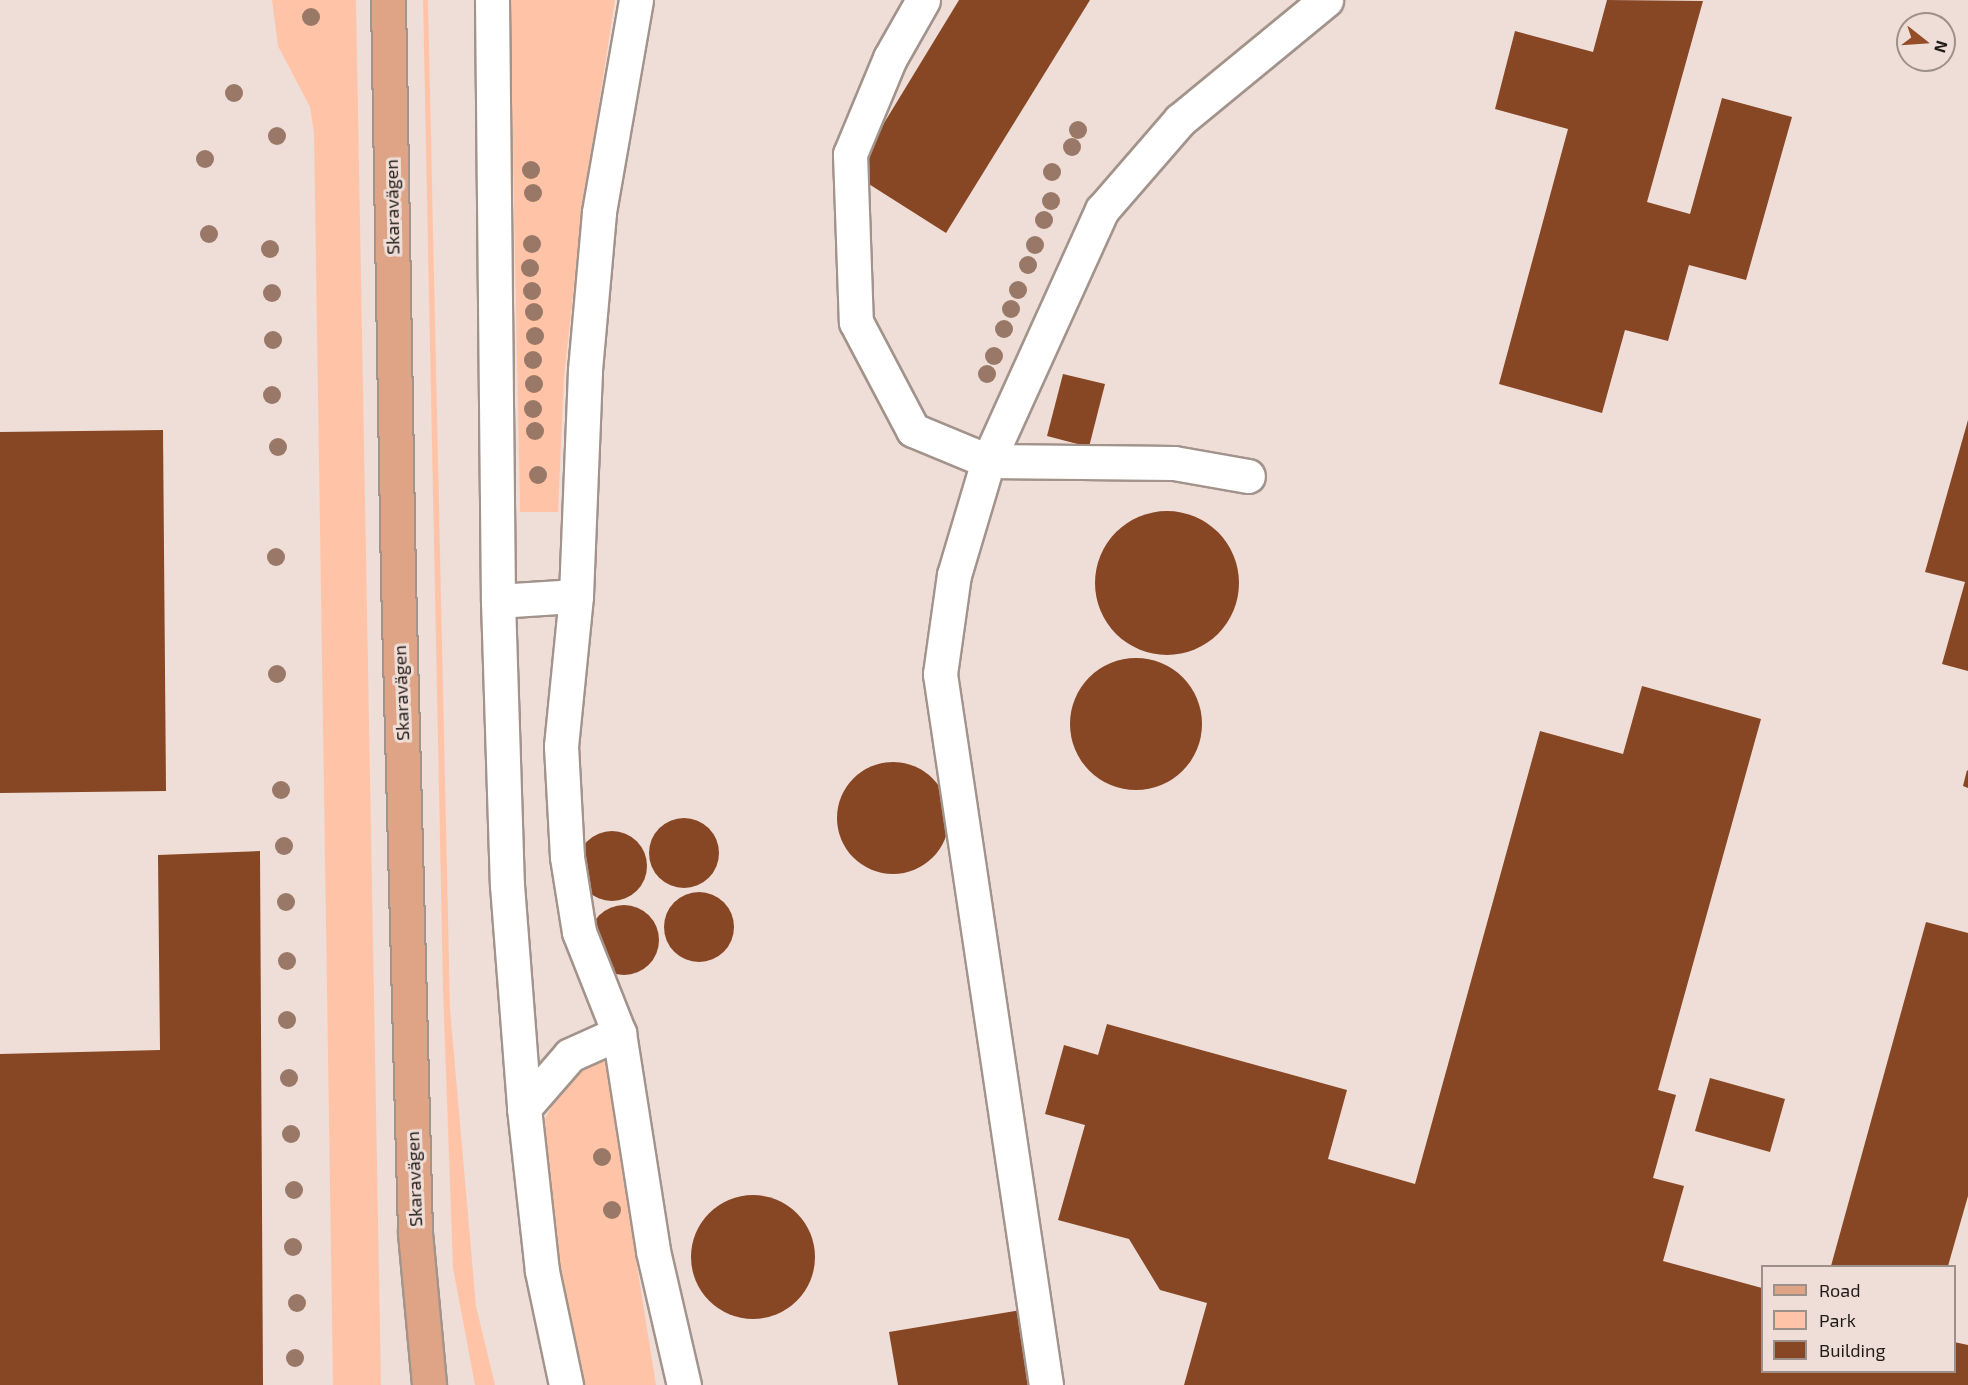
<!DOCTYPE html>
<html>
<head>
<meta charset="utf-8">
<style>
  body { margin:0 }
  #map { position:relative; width:1968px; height:1385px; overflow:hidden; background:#efded7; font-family:"Exo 2",sans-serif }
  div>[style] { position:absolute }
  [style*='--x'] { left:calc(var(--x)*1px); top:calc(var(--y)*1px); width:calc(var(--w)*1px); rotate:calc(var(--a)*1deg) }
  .green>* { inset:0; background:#ffc4a7 }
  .building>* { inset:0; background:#874624 }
  .round { border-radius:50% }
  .roads { filter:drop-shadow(2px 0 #a2938b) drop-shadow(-2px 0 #a2938b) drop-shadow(0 2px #a2938b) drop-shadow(0 -2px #a2938b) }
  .minor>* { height:33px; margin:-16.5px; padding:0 16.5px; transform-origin:16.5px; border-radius:16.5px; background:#fff }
  .major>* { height:33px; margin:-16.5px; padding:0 16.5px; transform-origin:16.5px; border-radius:16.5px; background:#dea485 }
  .trees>* { width:18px; height:18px; margin:-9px; border-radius:50%; background:#997867 }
  span { translate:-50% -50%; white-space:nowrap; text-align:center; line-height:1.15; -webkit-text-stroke:6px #efded7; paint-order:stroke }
  .street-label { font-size:18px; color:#211b18 }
  .legend { position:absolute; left:1761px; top:1265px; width:195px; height:108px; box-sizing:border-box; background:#efded7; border:2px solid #9d908b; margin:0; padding:8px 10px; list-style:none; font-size:18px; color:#211b18 }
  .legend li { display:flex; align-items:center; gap:12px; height:30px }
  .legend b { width:30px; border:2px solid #9d908b }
  .north { position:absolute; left:1896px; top:12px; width:60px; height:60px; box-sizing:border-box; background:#efded7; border:2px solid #9d908b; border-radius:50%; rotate:107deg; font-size:16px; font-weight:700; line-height:24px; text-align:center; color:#211b18 }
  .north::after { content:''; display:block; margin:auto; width:21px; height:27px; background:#944d27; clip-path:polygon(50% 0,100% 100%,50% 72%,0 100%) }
</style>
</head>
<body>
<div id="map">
  <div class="green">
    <div style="clip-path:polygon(272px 0,356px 0,381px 1385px,333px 1385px,314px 133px,310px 107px,278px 46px)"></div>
    <div style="clip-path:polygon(423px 0,428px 0,450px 1009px,476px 1306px,495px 1385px,475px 1385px,453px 1268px,443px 989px)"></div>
    <div style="clip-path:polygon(510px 0,615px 0,581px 221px,564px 377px,558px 512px,520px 512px)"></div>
    <div style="clip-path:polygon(606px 1056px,638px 1272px,656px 1385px,583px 1385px,566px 1307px,547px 1178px,545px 1119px,567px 1078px,586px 1062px)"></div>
  </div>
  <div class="building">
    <div style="clip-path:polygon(959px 0,1090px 0,946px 233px,853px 174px)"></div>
    <div style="clip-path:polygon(1607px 0,1703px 1px,1647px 202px,1690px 214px,1722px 98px,1792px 117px,1746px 280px,1689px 265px,1668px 341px,1625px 330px,1602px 413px,1499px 384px,1568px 129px,1495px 109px,1515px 31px,1593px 52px)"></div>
    <div style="clip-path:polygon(1063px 374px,1105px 384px,1089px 447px,1047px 436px)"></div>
    <div style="clip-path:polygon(1968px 420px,1968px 671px,1942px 664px,1965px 582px,1925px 572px)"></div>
    <div style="clip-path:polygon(163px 430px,166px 791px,0 793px,0 432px)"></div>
    <div class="round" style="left:1095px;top:511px;width:144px;height:144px"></div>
    <div class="round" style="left:1070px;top:658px;width:132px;height:132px"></div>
    <div style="clip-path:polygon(1642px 686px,1761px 719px,1658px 1090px,1676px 1095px,1653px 1178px,1684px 1186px,1663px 1261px,1762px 1288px,1762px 1372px,1954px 1372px,1954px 1342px,1968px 1345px,1968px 1385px,1184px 1385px,1207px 1303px,1160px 1290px,1129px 1239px,1058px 1220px,1085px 1125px,1045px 1114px,1064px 1045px,1098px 1055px,1107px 1024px,1347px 1090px,1328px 1159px,1415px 1184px,1540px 731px,1623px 754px)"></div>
    <div class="round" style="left:837px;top:762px;width:112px;height:112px"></div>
    <div style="clip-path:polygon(1967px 770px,1968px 771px,1968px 788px,1963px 786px)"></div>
    <div class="round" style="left:649px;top:818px;width:70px;height:70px"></div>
    <div class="round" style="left:577px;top:831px;width:70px;height:70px"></div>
    <div style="clip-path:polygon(260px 851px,263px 1385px,0 1385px,0 1054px,160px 1050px,158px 855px)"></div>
    <div class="round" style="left:664px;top:892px;width:70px;height:70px"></div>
    <div class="round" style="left:589px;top:905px;width:70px;height:70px"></div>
    <div style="clip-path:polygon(1926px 922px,1968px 933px,1968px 1196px,1948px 1266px,1831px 1266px)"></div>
    <div style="clip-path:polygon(1710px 1078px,1785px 1099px,1770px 1152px,1695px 1131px)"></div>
    <div class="round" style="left:691px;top:1195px;width:124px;height:124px"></div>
    <div style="clip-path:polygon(1021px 1310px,1033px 1385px,898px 1385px,889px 1332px)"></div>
  </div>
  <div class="roads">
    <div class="minor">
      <div style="--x:492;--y:0;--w:601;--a:89.43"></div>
      <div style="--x:498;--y:601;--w:284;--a:88.2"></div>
      <div style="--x:507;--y:885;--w:224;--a:85.6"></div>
      <div style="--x:524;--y:1108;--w:164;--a:83.7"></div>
      <div style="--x:542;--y:1271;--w:116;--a:78.1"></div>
      <div style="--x:636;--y:0;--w:216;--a:99.9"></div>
      <div style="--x:599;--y:213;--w:159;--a:95.1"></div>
      <div style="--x:585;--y:371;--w:225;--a:92.3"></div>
      <div style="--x:576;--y:596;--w:151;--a:95.7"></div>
      <div style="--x:561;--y:746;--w:111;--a:86.9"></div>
      <div style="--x:567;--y:857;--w:76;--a:80.9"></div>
      <div style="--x:579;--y:932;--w:109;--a:68.4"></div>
      <div style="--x:619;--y:1033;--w:221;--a:81.1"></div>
      <div style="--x:653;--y:1251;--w:138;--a:77"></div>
      <div style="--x:923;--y:0;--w:67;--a:119.6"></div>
      <div style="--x:890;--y:58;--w:104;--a:112.6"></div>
      <div style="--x:850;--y:154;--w:168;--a:88"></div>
      <div style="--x:856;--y:322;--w:122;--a:62.2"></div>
      <div style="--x:913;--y:430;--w:81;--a:22.5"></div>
      <div style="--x:988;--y:461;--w:186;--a:0.6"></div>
      <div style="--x:1174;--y:463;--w:75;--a:10"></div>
      <div style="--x:498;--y:601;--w:78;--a:-3.7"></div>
      <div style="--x:524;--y:1108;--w:70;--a:-49"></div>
      <div style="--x:570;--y:1055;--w:54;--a:-24.2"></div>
      <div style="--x:1046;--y:1385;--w:719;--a:-98.48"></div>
      <div style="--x:940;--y:674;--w:100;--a:-82"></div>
      <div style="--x:954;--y:575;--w:119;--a:-73.4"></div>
      <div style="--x:988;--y:461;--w:276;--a:-65.6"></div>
      <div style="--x:1102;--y:210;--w:119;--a:-49.1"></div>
      <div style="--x:1180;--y:120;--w:189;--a:-39.4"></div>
    </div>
    <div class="major">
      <div style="--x:388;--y:0;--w:579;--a:89.01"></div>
      <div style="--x:398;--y:579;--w:654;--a:88.51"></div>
      <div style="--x:415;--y:1233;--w:153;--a:84.7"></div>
    </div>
  </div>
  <div class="trees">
    <div style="left:311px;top:17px"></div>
    <div style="left:234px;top:93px"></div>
    <div style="left:1078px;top:130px"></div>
    <div style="left:277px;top:136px"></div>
    <div style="left:1072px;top:147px"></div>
    <div style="left:205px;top:159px"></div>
    <div style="left:531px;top:170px"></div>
    <div style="left:1052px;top:172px"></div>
    <div style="left:533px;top:193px"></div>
    <div style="left:1051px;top:201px"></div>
    <div style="left:1044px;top:220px"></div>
    <div style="left:209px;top:234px"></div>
    <div style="left:532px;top:244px"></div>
    <div style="left:1035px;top:245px"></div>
    <div style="left:270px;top:249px"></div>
    <div style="left:1028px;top:265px"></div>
    <div style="left:530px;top:268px"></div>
    <div style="left:1018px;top:290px"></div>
    <div style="left:532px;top:291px"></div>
    <div style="left:272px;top:293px"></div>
    <div style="left:1011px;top:309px"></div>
    <div style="left:534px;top:312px"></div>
    <div style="left:1004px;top:329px"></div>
    <div style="left:535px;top:336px"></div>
    <div style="left:273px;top:340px"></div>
    <div style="left:994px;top:356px"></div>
    <div style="left:533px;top:360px"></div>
    <div style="left:987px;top:374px"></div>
    <div style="left:534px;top:384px"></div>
    <div style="left:272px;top:395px"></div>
    <div style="left:533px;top:409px"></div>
    <div style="left:535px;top:431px"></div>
    <div style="left:278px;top:447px"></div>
    <div style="left:538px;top:475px"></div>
    <div style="left:276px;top:557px"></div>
    <div style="left:277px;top:674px"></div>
    <div style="left:281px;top:790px"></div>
    <div style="left:284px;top:846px"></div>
    <div style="left:286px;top:902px"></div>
    <div style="left:287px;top:961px"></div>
    <div style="left:287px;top:1020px"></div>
    <div style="left:289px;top:1078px"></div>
    <div style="left:291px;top:1134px"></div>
    <div style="left:602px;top:1157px"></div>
    <div style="left:294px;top:1190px"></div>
    <div style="left:612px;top:1210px"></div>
    <div style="left:293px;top:1247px"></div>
    <div style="left:297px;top:1303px"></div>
    <div style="left:295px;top:1358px"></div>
  </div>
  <div class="street-label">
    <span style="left:392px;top:207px;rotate:-91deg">Skaravägen</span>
    <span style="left:401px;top:693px;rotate:-92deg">Skaravägen</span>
    <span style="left:414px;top:1179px;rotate:-92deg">Skaravägen</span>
  </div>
  <ul class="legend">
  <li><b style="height:8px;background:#dea485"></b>Road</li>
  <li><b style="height:16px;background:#ffc4a7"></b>Park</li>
  <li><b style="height:16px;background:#874624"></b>Building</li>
  </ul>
  <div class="north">N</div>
</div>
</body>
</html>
